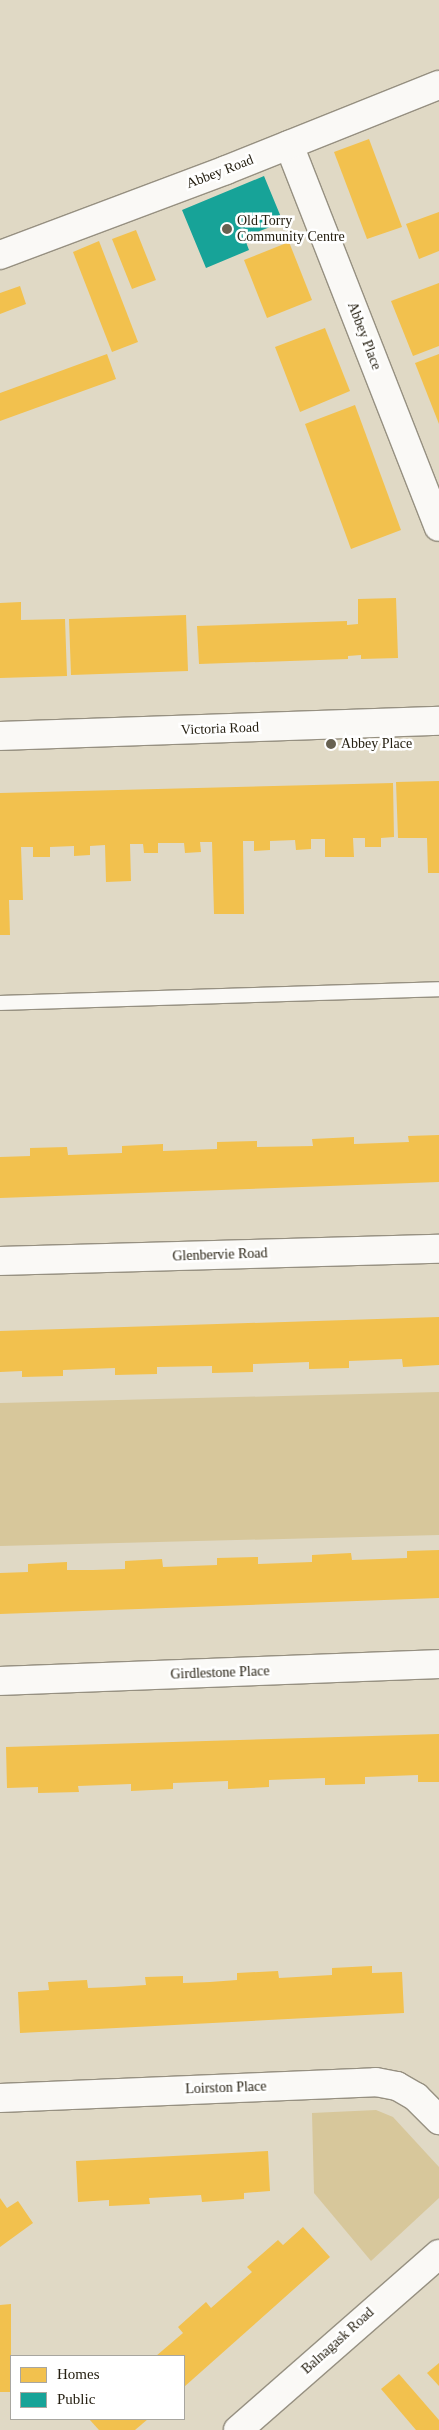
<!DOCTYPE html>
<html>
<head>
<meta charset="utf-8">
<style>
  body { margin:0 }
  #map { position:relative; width:439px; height:2430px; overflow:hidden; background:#e0d9c5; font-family:"Times New Roman",serif }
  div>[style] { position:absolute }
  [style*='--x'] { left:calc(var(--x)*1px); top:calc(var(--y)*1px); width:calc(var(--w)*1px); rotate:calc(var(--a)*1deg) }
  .green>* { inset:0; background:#d7c79b }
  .homes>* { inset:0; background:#f2c14e }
  .public>* { inset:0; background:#17a398 }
  .roads { filter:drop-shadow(1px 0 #969081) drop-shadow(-1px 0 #969081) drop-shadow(0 1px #969081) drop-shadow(0 -1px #969081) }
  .lane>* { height:14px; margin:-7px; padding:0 7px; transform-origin:7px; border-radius:7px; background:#faf9f6 }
  .street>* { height:28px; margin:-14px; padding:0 14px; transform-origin:14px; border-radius:14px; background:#faf9f6 }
  .secondary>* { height:28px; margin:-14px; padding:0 14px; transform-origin:14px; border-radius:14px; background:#faf9f6 }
  .dots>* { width:14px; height:14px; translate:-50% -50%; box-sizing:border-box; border:2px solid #fff; border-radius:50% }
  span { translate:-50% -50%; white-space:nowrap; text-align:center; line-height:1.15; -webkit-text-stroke:5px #fff; paint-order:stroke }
  .street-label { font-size:14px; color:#262012 }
  .poi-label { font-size:14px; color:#262012 }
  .left { translate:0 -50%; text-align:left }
  .legend { position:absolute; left:10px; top:2355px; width:175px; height:65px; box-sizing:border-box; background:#fff; border:1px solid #a8a6a0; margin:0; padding:6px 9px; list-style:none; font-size:15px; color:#262012 }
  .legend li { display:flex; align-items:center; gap:10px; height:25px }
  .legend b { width:25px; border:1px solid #a8a6a0 }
</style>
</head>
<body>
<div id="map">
  <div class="green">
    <div style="clip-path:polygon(439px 1392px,439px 1535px,0 1546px,0 1403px)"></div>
    <div style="clip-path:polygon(376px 2110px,393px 2117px,439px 2167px,439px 2198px,371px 2261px,314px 2193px,312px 2113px)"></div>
  </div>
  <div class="homes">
    <div style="clip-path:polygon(369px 139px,402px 227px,367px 239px,334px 152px)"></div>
    <div style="clip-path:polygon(439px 212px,439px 251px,419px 259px,406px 224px)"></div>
    <div style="clip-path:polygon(136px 230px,156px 280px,132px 289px,112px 239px)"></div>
    <div style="clip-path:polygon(99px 241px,138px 342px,112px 352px,73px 252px)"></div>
    <div style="clip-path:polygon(289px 242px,312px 300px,267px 318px,244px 260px)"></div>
    <div style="clip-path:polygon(439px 283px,439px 346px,413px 356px,391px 301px)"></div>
    <div style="clip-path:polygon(20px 286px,26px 304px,0 314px,0 293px)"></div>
    <div style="clip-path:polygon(325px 328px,350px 391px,300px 412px,275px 347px)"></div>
    <div style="clip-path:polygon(107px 354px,116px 379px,0 421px,0 393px)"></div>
    <div style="clip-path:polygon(439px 354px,439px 424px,415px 363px)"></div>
    <div style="clip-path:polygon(355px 405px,401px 530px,351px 549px,305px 424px)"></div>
    <div style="clip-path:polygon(396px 598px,398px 658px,361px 659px,361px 655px,348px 656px,348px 659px,199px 664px,197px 626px,347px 621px,347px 625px,358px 624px,358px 599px)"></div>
    <div style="clip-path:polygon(21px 602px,21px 620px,65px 619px,67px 676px,0 678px,0 603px)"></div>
    <div style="clip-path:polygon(186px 615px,188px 671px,71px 675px,69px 619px)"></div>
    <div style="clip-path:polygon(439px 781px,439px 873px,428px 873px,427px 838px,398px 838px,396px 782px)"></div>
    <div style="clip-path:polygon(393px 783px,394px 837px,381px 838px,381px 847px,365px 847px,365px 838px,353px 838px,354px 857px,325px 857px,325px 839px,311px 839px,311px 849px,296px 850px,295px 840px,270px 841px,270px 850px,254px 851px,254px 841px,243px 841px,244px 914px,214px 914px,212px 842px,200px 842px,201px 852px,185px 853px,184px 843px,158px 843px,158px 853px,144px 853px,143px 844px,130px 844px,131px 881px,106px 882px,105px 845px,90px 846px,90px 855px,74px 856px,74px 846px,50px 847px,50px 857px,33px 857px,33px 847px,21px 847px,23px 900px,9px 900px,10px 935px,0 935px,0 793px)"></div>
    <div style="clip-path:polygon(439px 1135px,439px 1182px,0 1198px,0 1157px,30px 1156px,30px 1148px,67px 1147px,68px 1155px,122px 1153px,122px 1146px,163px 1144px,163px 1151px,217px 1149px,217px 1142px,257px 1141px,257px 1147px,313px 1146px,312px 1139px,354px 1137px,354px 1144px,409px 1142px,408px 1136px)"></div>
    <div style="clip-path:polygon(439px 1317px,439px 1365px,403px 1367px,402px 1359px,349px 1361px,349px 1368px,309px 1369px,309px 1362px,253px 1364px,253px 1372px,212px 1373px,212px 1366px,157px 1367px,157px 1374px,115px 1375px,115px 1368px,63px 1370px,63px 1376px,22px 1377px,22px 1371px,0 1372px,0 1331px)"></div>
    <div style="clip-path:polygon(439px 1550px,439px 1598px,0 1614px,0 1573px,28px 1572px,28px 1564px,67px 1562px,67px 1570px,93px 1570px,125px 1569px,125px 1561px,162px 1559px,163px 1567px,189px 1566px,217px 1565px,217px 1558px,258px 1557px,258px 1564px,312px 1562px,312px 1555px,351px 1553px,352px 1560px,407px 1558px,407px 1551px)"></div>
    <div style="clip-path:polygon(439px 1734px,439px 1782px,418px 1782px,418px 1775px,365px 1777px,365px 1784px,325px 1785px,325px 1778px,269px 1780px,269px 1787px,228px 1789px,228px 1781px,173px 1783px,173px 1789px,131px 1791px,131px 1784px,78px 1786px,79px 1792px,38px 1793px,38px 1787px,7px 1788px,6px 1747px)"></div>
    <div style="clip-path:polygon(372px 1966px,372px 1973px,402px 1972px,404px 2013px,20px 2033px,18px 1992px,49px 1990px,48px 1982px,87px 1980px,88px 1988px,114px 1987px,146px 1985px,145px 1977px,183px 1976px,183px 1983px,210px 1982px,237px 1980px,237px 1973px,278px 1971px,279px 1978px,332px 1975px,332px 1968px)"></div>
    <div style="clip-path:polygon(268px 2151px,270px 2191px,244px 2193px,244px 2199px,202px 2202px,201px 2195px,149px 2198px,150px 2204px,109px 2206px,109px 2200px,78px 2202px,76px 2161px)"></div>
    <div style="clip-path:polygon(0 2198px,7px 2208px,18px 2201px,33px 2223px,0 2247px)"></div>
    <div style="clip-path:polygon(303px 2227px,330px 2257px,184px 2387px,184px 2356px,156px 2356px,183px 2333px,178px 2327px,206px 2302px,211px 2308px,252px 2272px,247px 2267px,278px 2240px,283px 2245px)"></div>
    <div style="clip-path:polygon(11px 2304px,11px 2392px,0 2392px,0 2305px)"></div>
    <div style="clip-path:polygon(439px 2363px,439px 2386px,427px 2373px)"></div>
    <div style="clip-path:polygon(399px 2374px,439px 2420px,439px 2430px,416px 2430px,381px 2389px)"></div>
    <div style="clip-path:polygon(89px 2419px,148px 2419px,135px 2430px,99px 2430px)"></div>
  </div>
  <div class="public">
    <div style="clip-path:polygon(264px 176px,283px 222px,244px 237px,249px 250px,206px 268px,182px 210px)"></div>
  </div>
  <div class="roads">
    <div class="lane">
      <div style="--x:0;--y:1003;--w:439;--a:-1.8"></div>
    </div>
    <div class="street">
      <div style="--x:289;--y:145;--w:410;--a:68.6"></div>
      <div style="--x:0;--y:255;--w:241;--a:-20.6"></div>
      <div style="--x:226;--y:170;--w:229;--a:-21.8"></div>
      <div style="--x:0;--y:1261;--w:439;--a:-1.6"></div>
      <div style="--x:0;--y:1681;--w:439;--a:-2.2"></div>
      <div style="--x:0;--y:2098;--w:376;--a:-2.4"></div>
      <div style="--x:376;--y:2082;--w:21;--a:11"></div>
      <div style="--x:397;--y:2086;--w:22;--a:30"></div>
      <div style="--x:416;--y:2097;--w:33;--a:45"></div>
    </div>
    <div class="secondary">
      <div style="--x:0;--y:736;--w:439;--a:-2"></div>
      <div style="--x:238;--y:2430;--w:267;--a:-41.2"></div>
    </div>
  </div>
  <div class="dots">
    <div style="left:227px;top:229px;background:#676151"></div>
    <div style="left:331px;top:744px;background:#676151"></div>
  </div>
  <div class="street-label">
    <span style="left:220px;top:172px;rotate:-21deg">Abbey Road</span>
    <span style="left:364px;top:336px;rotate:69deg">Abbey Place</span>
    <span style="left:220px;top:729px;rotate:-2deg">Victoria Road</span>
    <span style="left:220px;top:1255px;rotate:-2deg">Glenbervie Road</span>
    <span style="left:220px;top:1673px;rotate:-2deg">Girdlestone Place</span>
    <span style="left:226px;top:2088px;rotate:-2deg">Loirston Place</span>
    <span style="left:338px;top:2341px;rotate:-42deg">Balnagask Road</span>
  </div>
  <div class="poi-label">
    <span class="left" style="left:237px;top:229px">Old Torry<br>Community Centre</span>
    <span class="left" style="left:341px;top:744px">Abbey Place</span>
  </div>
  <ul class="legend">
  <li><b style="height:14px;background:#f2c14e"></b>Homes</li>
  <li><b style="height:14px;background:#17a398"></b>Public</li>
  </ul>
</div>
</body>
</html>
